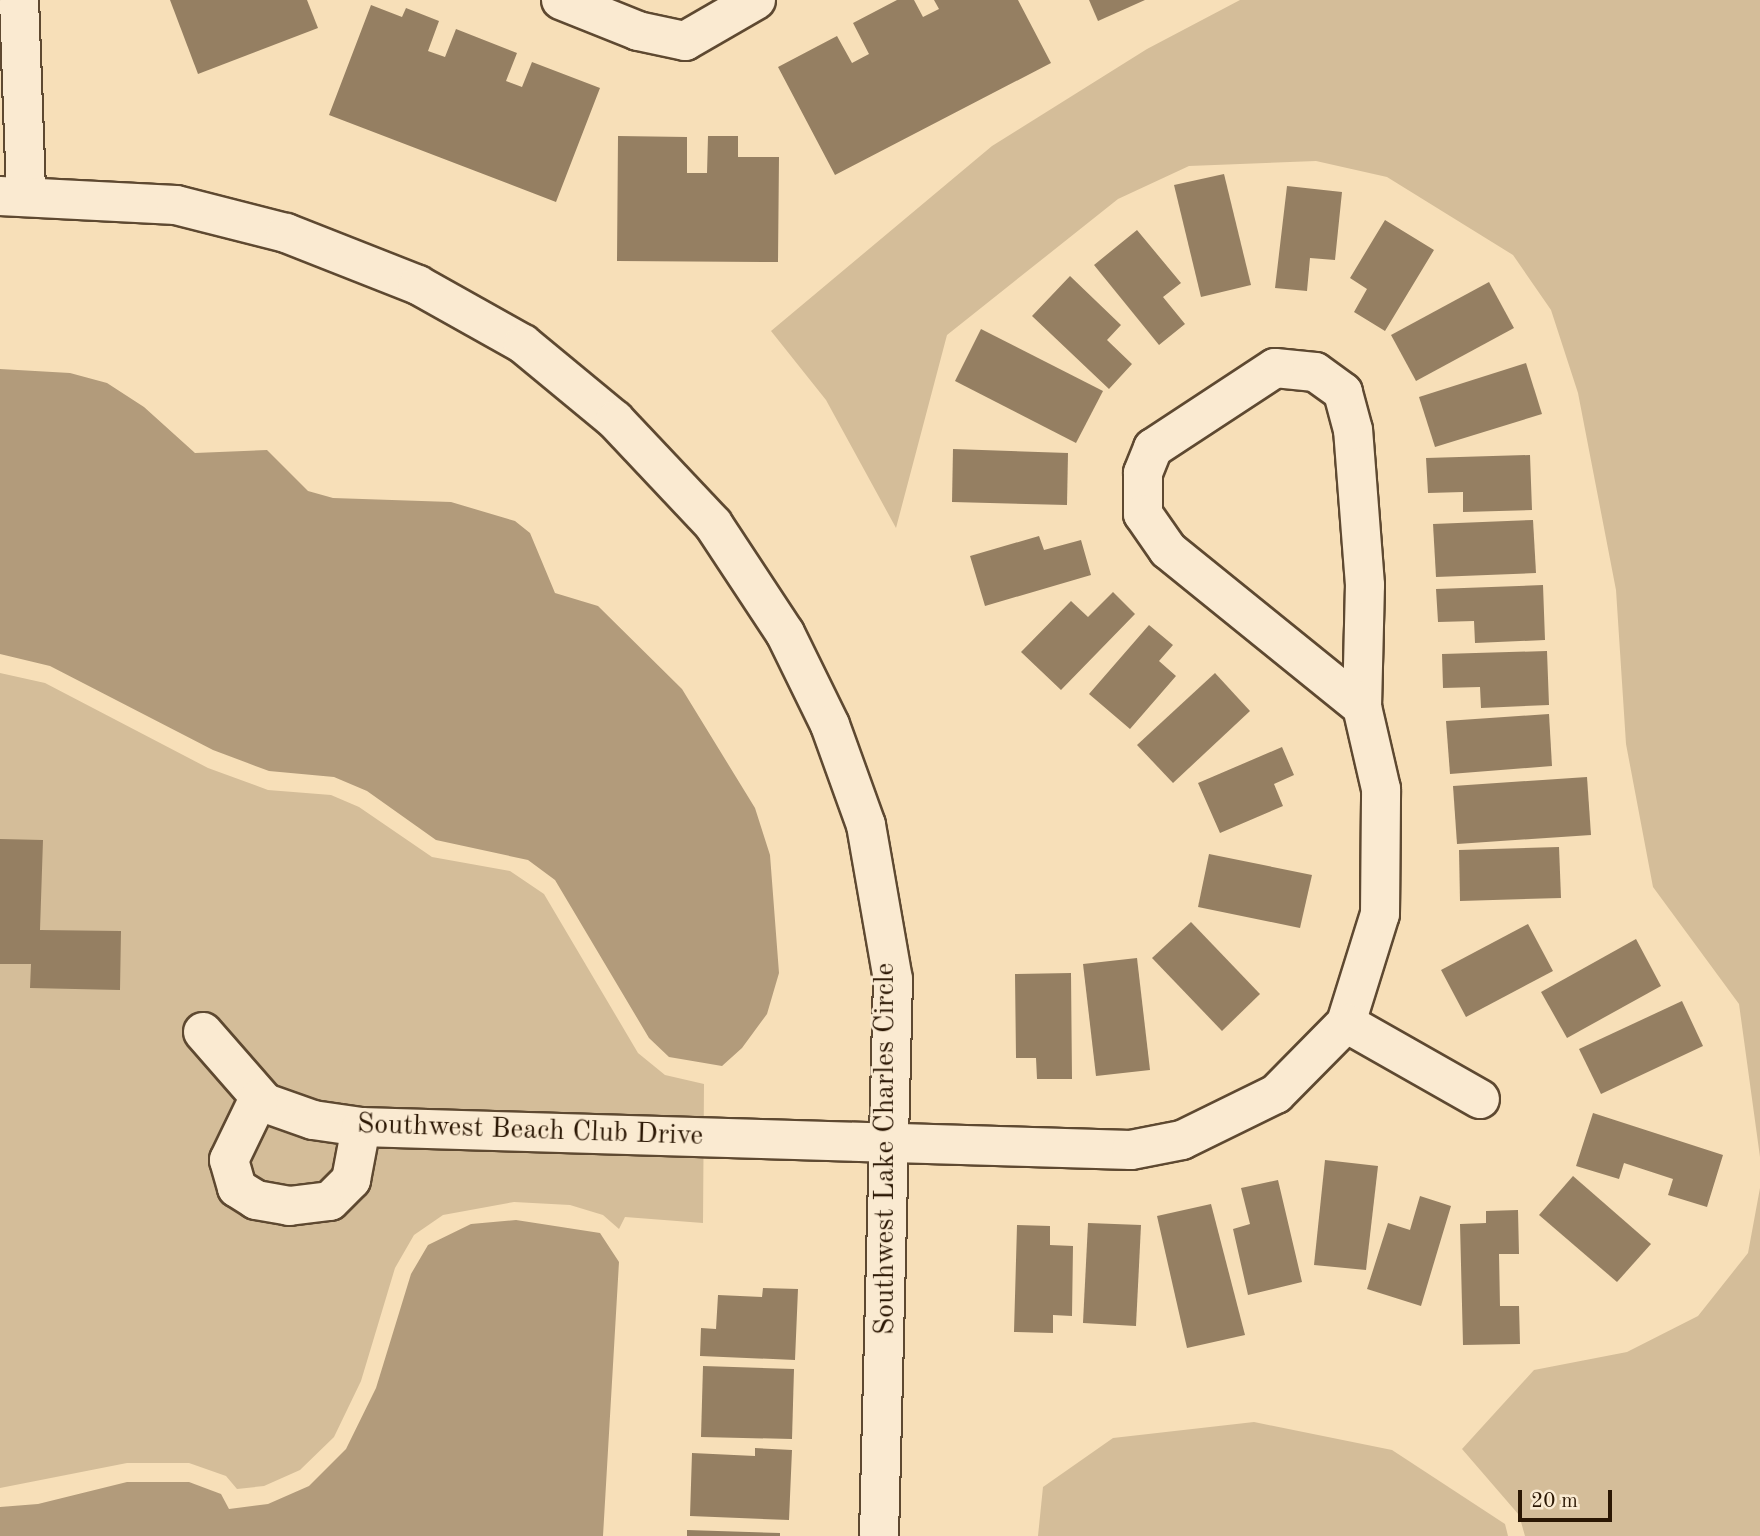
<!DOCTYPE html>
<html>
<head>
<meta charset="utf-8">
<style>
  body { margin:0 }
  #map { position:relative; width:1760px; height:1536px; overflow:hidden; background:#f7dfb8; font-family:"Old Standard TT",serif }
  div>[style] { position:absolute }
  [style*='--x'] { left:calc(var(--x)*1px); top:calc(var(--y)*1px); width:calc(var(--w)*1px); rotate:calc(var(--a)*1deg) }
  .green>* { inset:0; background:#d4bd99 }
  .water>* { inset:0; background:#b29b7b }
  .building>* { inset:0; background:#957f62 }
  .roads { filter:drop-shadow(2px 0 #5e4931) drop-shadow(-2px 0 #5e4931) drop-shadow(0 2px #5e4931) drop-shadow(0 -2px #5e4931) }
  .street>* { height:38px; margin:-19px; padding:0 19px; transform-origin:19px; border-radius:19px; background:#faead1 }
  span { translate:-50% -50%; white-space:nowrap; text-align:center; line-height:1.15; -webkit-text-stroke:5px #faead1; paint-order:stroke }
  .street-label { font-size:28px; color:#2b1704 }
  .scale { position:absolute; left:1518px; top:1490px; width:94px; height:32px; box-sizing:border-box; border:4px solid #2b1704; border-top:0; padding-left:9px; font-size:21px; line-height:24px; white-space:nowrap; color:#2b1704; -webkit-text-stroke:5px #faead1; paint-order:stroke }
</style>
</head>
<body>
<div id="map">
  <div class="green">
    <div style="clip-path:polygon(1240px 0,1760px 0,1760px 1157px,1739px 1004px,1653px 887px,1626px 744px,1616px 590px,1578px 393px,1551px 310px,1513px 255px,1387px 177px,1316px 161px,1189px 166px,1118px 199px,947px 335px,896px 528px,826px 400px,771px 331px,992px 146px,1147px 49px)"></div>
    <div style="clip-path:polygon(0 673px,45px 683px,208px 768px,268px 790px,331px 795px,359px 807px,432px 857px,510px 871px,544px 894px,638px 1053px,665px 1075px,704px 1084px,703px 1223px,625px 1217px,619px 1229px,603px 1215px,570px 1205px,514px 1202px,443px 1215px,414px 1235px,395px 1268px,361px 1381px,334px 1437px,300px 1470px,264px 1486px,237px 1489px,226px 1476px,189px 1463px,127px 1463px,0 1488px)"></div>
    <div style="clip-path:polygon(1760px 1188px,1760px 1536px,1525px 1536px,1519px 1515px,1462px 1449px,1534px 1370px,1627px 1352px,1698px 1316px,1748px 1253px)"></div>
    <div style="clip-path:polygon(1254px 1422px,1392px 1450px,1505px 1524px,1508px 1536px,1038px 1536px,1043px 1487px,1113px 1438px)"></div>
  </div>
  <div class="water">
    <div style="clip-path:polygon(0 369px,70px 373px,107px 383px,144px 407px,195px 453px,267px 450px,308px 491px,333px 498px,451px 502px,515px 521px,530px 533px,555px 593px,598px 606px,682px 689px,755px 808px,770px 855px,779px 973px,767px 1014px,742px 1048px,722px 1066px,669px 1057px,649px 1038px,555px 880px,528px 860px,436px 840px,367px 791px,334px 777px,269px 771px,213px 750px,50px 666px,0 654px)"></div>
    <div style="clip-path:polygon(516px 1220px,600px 1233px,619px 1262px,603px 1536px,0 1536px,0 1507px,38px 1504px,127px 1482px,189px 1482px,221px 1494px,229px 1509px,268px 1504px,309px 1486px,346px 1449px,376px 1388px,411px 1274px,428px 1245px,471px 1224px)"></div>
  </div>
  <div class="building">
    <div style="clip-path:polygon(170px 0,307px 0,318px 28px,198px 74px)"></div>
    <div style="clip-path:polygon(897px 0,914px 0,923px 17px,939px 9px,934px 0,1018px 0,1051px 63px,835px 175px,778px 67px,837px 36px,852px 63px,869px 54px,853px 23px)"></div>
    <div style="clip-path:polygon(1089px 0,1145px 0,1098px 21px)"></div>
    <div style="clip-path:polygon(371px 5px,402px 17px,406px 8px,439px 21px,428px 51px,445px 57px,456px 29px,517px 53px,506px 81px,522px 87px,532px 62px,600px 88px,556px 202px,329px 115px)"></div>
    <div style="clip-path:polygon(618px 136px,687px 137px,687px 173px,707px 173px,708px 136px,738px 136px,738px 157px,779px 157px,778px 262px,617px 261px)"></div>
    <div style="clip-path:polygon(1224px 174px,1251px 285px,1201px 297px,1174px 185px)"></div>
    <div style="clip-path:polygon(1287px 186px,1342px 192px,1335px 260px,1310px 258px,1307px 291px,1275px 288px)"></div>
    <div style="clip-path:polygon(1385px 220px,1434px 250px,1385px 331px,1354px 312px,1367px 289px,1350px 278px)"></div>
    <div style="clip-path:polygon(1137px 230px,1181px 283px,1163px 297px,1185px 324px,1159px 345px,1094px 265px)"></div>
    <div style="clip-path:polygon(1070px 276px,1121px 325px,1107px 340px,1132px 364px,1109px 389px,1032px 316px)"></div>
    <div style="clip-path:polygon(1489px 282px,1514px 328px,1416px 381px,1391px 335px)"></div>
    <div style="clip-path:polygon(981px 329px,1103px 391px,1076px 443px,955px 381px)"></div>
    <div style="clip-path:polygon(1526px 363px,1542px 414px,1435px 447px,1419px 397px)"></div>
    <div style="clip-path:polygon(953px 449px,1068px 453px,1067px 505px,952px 502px)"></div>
    <div style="clip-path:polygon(1530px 455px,1532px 510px,1463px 512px,1463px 492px,1428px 493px,1426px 458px)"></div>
    <div style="clip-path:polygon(1533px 520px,1536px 573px,1436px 577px,1433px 524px)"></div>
    <div style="clip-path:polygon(1039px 536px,1044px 550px,1081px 540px,1091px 575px,985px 606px,970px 556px)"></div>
    <div style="clip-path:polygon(1543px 585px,1545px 640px,1475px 643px,1474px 621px,1438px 622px,1436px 589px)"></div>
    <div style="clip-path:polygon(1113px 592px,1135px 614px,1061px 690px,1021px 652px,1071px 601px,1088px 617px)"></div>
    <div style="clip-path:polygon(1149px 625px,1173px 645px,1159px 661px,1176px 676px,1130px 729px,1089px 694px)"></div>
    <div style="clip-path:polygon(1547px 651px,1549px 705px,1481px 708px,1480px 687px,1443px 688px,1442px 654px)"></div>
    <div style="clip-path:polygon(1215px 673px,1250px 711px,1173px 783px,1137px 745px)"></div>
    <div style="clip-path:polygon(1549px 714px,1552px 766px,1450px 774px,1446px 721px)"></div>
    <div style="clip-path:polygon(1282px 747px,1294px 775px,1274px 784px,1283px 806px,1220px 833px,1198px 783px)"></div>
    <div style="clip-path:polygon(1587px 777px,1591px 835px,1457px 844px,1453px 786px)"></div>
    <div style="clip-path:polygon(0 839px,43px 840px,40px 930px,121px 931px,120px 990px,30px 988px,31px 964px,0 964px)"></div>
    <div style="clip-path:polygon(1559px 847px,1561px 898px,1460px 901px,1459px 850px)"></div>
    <div style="clip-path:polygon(1209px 854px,1312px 875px,1300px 928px,1198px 907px)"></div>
    <div style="clip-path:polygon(1191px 922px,1260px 994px,1222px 1031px,1152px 958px)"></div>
    <div style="clip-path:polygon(1528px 924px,1553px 971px,1466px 1017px,1441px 970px)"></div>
    <div style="clip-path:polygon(1636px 939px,1661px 986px,1567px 1038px,1541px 992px)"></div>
    <div style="clip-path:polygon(1137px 958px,1150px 1070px,1096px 1076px,1083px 964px)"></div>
    <div style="clip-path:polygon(1071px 973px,1072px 1079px,1037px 1079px,1036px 1058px,1016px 1058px,1015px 974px)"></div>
    <div style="clip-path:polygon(1682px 1001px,1703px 1046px,1601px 1094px,1579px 1049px)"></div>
    <div style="clip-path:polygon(1593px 1113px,1723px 1155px,1707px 1207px,1668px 1195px,1673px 1179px,1624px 1163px,1619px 1179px,1576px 1166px)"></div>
    <div style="clip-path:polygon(1325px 1160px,1378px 1166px,1366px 1270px,1314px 1265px)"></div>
    <div style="clip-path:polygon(1573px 1176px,1651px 1244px,1617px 1282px,1539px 1215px)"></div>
    <div style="clip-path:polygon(1278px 1180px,1302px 1282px,1248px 1295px,1233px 1229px,1250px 1224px,1241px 1188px)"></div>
    <div style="clip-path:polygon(1420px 1196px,1451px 1206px,1421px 1306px,1367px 1289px,1388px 1223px,1410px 1230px)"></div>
    <div style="clip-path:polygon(1211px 1204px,1245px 1335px,1187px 1348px,1157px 1216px)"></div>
    <div style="clip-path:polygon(1518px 1210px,1519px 1254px,1499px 1254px,1500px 1306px,1519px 1306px,1520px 1344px,1463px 1345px,1460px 1224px,1486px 1223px,1486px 1211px)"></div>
    <div style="clip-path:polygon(1088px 1223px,1141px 1225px,1136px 1326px,1083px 1323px)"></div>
    <div style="clip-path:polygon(1017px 1225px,1050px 1226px,1050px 1245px,1073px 1246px,1072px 1316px,1053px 1315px,1053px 1333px,1014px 1332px)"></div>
    <div style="clip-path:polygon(763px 1288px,798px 1289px,795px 1360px,700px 1356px,701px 1328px,716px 1329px,718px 1295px,762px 1297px)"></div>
    <div style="clip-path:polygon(703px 1366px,794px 1369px,792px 1439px,701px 1437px)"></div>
    <div style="clip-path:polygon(755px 1448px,792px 1450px,789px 1520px,690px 1516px,692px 1453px,755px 1456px)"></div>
    <div style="clip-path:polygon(687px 1530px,780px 1533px,780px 1536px,687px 1536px)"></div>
  </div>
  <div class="roads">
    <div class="street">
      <div style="--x:19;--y:0;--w:195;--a:87.9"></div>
      <div style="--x:561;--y:0;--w:83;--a:21.9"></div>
      <div style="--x:638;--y:31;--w:48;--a:12"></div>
      <div style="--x:685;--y:41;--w:82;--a:-30"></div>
      <div style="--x:0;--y:196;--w:176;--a:2.9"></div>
      <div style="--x:176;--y:205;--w:114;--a:14.3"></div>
      <div style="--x:286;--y:233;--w:142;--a:21.5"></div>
      <div style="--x:418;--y:285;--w:120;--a:29.3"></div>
      <div style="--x:523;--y:344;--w:119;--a:39.6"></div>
      <div style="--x:615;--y:420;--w:143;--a:46.7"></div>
      <div style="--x:713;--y:524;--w:131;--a:56.6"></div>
      <div style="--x:785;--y:633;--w:102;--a:63.9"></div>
      <div style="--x:830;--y:725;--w:106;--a:70.2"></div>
      <div style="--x:866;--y:825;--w:156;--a:80.1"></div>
      <div style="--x:893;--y:979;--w:557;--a:91.44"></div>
      <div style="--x:1346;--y:1023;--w:114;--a:-72.7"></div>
      <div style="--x:1380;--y:914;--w:125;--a:-89.5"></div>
      <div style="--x:1381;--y:789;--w:84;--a:-103"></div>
      <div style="--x:1362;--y:707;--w:122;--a:-88.6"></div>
      <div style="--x:1365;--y:585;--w:155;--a:-94.4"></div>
      <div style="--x:1353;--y:430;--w:39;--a:-105"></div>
      <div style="--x:1343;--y:392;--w:34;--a:-144"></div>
      <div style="--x:1315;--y:372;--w:40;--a:-174.3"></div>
      <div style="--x:1275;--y:368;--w:146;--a:146.7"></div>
      <div style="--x:1153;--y:448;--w:27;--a:112"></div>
      <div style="--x:1143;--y:473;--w:41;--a:90"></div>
      <div style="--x:1143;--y:514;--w:44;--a:55.2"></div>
      <div style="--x:1168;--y:550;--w:250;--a:39"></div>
      <div style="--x:203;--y:1032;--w:94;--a:48.9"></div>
      <div style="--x:265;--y:1103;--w:51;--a:19.5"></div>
      <div style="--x:313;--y:1120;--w:49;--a:8.3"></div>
      <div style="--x:361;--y:1127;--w:770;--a:1.71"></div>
      <div style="--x:1131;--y:1150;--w:52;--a:-11.1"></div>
      <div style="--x:1182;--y:1140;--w:105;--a:-26.1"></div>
      <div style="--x:1276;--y:1094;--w:100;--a:-45.4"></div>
      <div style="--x:1346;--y:1023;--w:154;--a:29.6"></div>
      <div style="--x:259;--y:1098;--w:69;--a:115.8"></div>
      <div style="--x:229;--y:1160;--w:29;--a:74"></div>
      <div style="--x:237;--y:1188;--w:22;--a:32"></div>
      <div style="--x:256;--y:1200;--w:34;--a:10"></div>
      <div style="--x:289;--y:1206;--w:41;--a:-7"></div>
      <div style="--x:330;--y:1201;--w:30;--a:-45"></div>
      <div style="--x:351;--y:1180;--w:54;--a:-79.3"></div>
    </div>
  </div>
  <div class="street-label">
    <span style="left:530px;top:1131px;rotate:2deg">Southwest Beach Club Drive</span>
    <span style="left:886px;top:1149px;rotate:-90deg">Southwest Lake Charles Circle</span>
  </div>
  <div class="scale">20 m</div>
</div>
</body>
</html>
